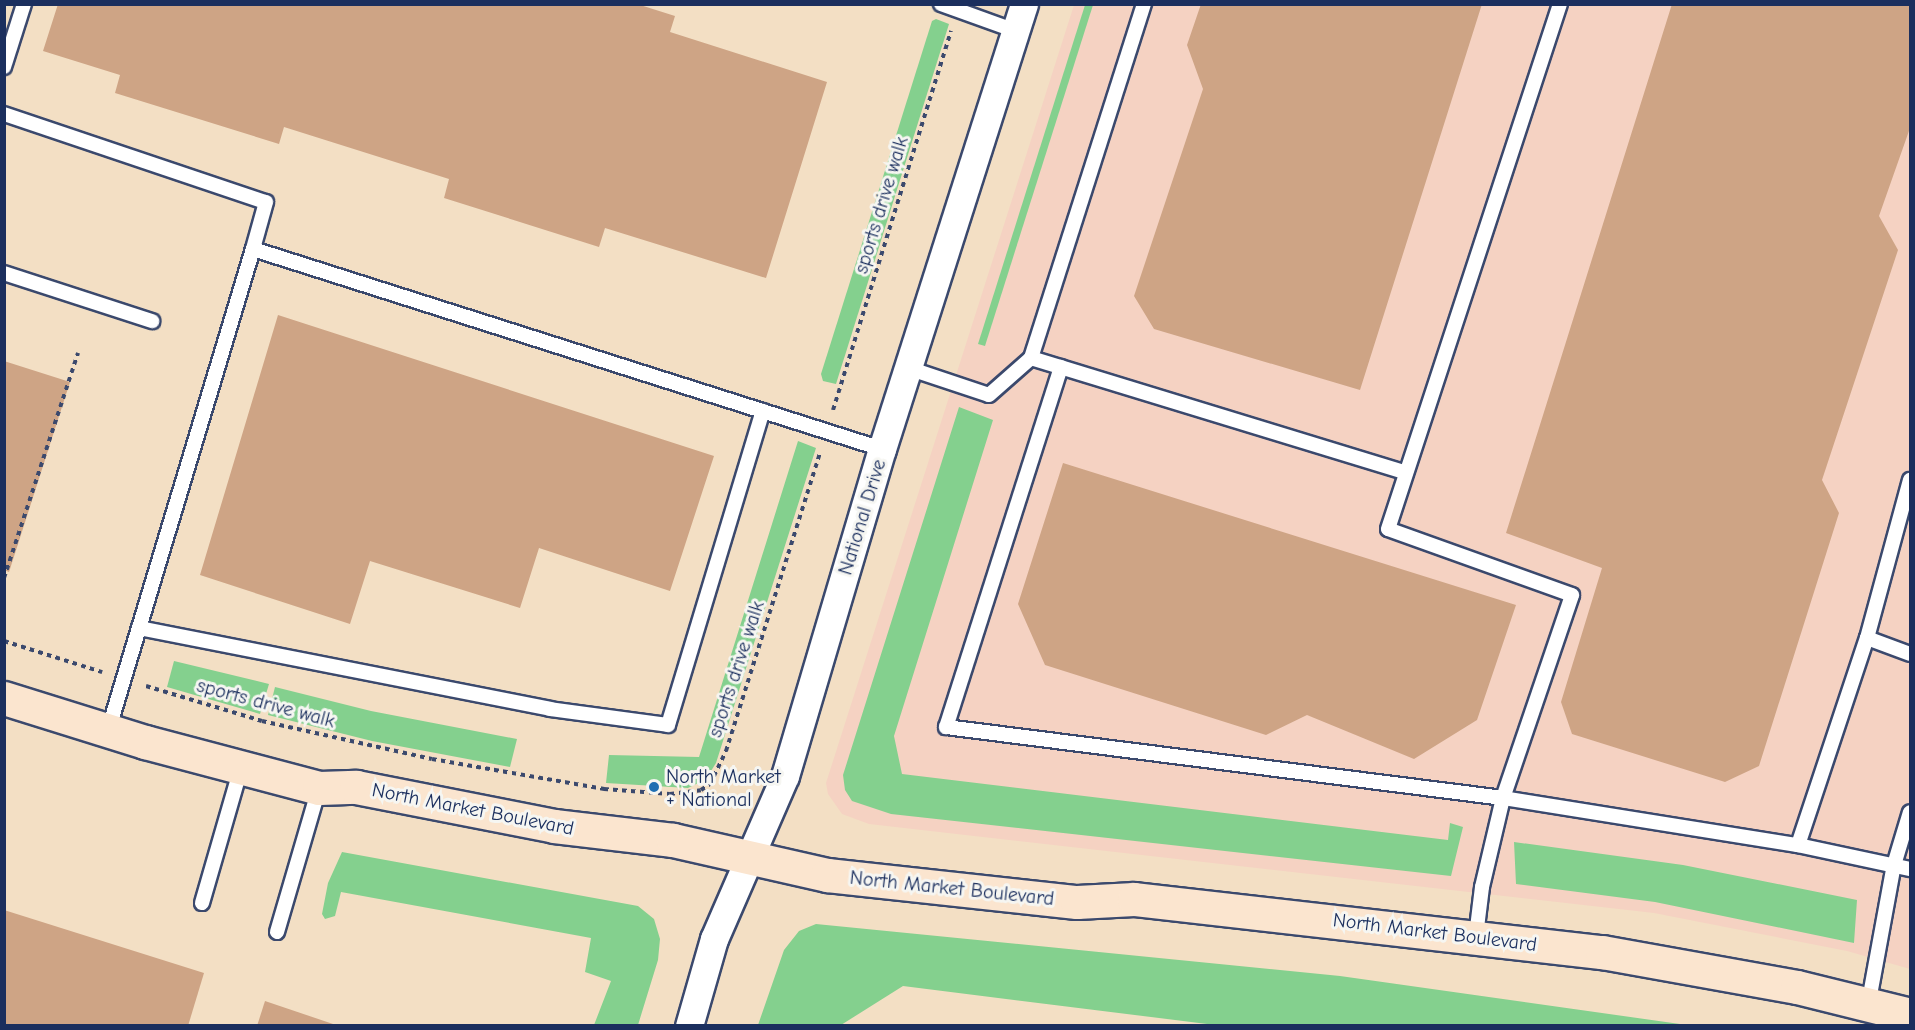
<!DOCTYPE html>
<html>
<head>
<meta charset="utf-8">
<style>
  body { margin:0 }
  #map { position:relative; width:1915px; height:1030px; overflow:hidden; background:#f3dfc4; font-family:"Comic Neue",sans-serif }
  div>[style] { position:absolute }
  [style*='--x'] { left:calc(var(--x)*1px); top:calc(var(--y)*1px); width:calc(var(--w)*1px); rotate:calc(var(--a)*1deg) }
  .built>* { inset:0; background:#f5d2c2 }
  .green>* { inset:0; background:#84d08e }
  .building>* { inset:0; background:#cea485 }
  .path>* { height:4px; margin-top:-2px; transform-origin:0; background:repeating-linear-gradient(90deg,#3b496d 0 4.5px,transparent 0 9px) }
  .roads { filter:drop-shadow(2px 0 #3b496d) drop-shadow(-2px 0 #3b496d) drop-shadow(0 2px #3b496d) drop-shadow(0 -2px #3b496d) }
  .service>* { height:14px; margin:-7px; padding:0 7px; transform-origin:7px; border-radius:7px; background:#fff }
  .minor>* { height:27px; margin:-13.5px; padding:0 13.5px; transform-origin:13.5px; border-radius:13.5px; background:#fff }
  .secondary>* { height:33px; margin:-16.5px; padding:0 16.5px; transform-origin:16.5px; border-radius:16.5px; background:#fbe5cf }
  .dots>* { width:16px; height:16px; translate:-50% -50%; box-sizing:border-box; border:3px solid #f6f6f2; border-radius:50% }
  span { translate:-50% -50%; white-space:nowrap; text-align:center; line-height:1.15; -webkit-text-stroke:6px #f6f6f2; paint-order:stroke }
  .street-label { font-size:20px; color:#1b2f5e }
  .poi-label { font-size:20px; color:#1b2f5e }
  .left { translate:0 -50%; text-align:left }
  .frame { position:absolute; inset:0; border:6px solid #1b2f5e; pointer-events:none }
</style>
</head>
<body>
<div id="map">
  <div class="built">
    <div style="clip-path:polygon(1074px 5px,1910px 5px,1910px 969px,1847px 951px,1654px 913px,869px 824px,842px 814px,828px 794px,826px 783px)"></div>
  </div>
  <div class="green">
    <div style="clip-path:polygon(1085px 5px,1093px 5px,985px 346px,978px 344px)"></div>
    <div style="clip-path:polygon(936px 19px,949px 24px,836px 384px,823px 381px,821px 374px,932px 21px)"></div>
    <div style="clip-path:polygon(959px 407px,993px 420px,894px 736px,902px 774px,1448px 840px,1450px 823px,1463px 827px,1451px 876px,891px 814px,852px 801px,845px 790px,843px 775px)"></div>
    <div style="clip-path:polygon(798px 441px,816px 448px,716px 763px,706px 779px,688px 788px,606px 783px,609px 755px,699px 757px)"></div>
    <div style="clip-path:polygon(174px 661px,269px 684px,260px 714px,167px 687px)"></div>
    <div style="clip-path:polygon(275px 687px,371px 711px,517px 739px,510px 767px,372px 741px,268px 715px)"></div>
    <div style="clip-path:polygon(1514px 842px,1683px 865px,1857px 900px,1854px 943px,1655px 902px,1516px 884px)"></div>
    <div style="clip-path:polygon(342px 852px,638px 906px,654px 919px,660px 939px,658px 960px,638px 1025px,594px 1025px,611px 981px,585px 972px,591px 938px,341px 892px,335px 916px,325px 919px,322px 914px,328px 883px)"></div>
    <div style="clip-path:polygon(816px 924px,1340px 976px,1687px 1025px,1223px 1026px,903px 986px,841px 1025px,758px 1025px,784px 950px,799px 931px)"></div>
  </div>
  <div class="building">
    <div style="clip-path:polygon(58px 4px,637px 4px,675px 16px,670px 32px,827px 82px,766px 278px,605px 228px,599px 247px,444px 198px,449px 179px,284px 127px,279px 144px,115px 93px,120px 75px,43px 51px)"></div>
    <div style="clip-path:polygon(1201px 4px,1482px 4px,1360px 390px,1154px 329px,1134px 296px,1203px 89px,1187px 45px)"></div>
    <div style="clip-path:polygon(1672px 4px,1910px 4px,1910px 128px,1879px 216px,1898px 250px,1822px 480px,1839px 513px,1759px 766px,1725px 782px,1572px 734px,1561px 702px,1602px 568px,1506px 533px)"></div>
    <div style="clip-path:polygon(278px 315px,714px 456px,670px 591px,539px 548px,520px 608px,370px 561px,350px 624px,200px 575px)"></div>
    <div style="clip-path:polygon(4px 361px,70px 382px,9px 572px,4px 570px)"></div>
    <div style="clip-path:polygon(1063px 463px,1516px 605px,1477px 720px,1414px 759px,1307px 715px,1266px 735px,1045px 665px,1018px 604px)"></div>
    <div style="clip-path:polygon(4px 910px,204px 973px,188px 1026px,4px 1026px)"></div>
    <div style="clip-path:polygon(265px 1001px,336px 1025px,336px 1026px,257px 1026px)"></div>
  </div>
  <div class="path">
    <div style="--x:833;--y:410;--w:397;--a:-72.7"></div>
    <div style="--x:4;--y:578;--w:237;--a:-71.8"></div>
    <div style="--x:4;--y:641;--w:103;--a:17.6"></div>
    <div style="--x:146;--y:686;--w:121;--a:16.8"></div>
    <div style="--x:262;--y:721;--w:174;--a:12.6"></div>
    <div style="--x:432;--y:759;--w:175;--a:9.9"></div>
    <div style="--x:604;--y:789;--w:66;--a:4.3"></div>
    <div style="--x:670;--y:794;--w:31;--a:-7"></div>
    <div style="--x:701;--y:790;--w:11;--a:-34"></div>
    <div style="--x:710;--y:784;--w:37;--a:-64"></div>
    <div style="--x:726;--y:751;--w:313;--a:-72.5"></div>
  </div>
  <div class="roads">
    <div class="service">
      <div style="--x:941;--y:4;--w:80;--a:19.8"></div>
      <div style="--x:4;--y:67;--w:66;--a:-72.4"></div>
      <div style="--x:4;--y:114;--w:276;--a:18.6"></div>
      <div style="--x:266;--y:202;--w:49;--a:105.5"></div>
      <div style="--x:4;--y:273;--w:156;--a:18"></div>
      <div style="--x:1031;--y:358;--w:392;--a:17"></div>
      <div style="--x:1061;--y:367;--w:378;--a:107.7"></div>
      <div style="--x:946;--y:727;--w:562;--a:7.26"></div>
      <div style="--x:1503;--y:798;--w:299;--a:9.1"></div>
      <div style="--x:1798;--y:845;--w:115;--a:12.1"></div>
      <div style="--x:908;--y:368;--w:85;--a:18.4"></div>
      <div style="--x:989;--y:395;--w:56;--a:-41.4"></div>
      <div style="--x:1031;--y:358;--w:372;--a:-72.3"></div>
      <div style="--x:139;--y:628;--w:419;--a:11.1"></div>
      <div style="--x:550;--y:709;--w:119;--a:7.7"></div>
      <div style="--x:668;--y:725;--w:328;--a:-73.2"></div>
      <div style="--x:1867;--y:638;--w:46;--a:20.4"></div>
      <div style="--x:108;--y:731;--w:503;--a:-73.26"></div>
      <div style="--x:253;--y:249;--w:660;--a:17.64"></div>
      <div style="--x:1798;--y:845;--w:218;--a:-71.6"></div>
      <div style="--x:1867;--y:638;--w:164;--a:-74.8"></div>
      <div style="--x:202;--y:903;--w:141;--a:-73.9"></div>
      <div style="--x:277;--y:932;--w:150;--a:-73.7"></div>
      <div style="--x:1476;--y:936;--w:49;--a:-83"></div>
      <div style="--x:1482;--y:887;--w:91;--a:-76.7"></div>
      <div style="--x:1503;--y:798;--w:214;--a:-71.2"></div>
      <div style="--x:1572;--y:595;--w:195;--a:-160.3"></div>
      <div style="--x:1388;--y:529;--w:552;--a:-71.86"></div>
      <div style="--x:1868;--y:1006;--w:143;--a:-79.6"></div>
      <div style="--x:1894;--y:865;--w:55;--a:-73.2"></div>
    </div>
    <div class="minor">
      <div style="--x:689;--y:1026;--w:91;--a:-74"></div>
      <div style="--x:714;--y:939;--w:178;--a:-66.5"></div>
      <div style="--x:785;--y:776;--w:341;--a:-73.5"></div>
      <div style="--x:882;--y:449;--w:467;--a:-72.3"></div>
    </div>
    <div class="secondary">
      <div style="--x:4;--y:698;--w:148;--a:17.3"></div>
      <div style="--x:145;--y:742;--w:180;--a:14.8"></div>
      <div style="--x:319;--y:788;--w:37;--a:-2"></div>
      <div style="--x:356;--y:787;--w:202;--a:11.1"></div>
      <div style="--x:554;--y:826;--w:120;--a:6.7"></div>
      <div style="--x:673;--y:840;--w:158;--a:12.8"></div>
      <div style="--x:827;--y:875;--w:251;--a:6.2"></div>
      <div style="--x:1077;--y:902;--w:57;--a:-3"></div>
      <div style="--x:1134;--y:899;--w:471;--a:6.5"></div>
      <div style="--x:1602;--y:952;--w:198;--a:10.2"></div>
      <div style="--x:1797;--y:987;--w:116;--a:13.9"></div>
    </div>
  </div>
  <div class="dots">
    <div style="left:654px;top:787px;background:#1f6fb2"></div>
  </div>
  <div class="street-label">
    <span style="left:881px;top:205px;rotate:-73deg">sports drive walk</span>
    <span style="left:862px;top:517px;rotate:-73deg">National Drive</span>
    <span style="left:736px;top:669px;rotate:-72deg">sports drive walk</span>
    <span style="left:266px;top:703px;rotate:15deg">sports drive walk</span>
    <span style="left:473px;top:809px;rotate:11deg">North Market Boulevard</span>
    <span style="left:952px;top:888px;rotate:6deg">North Market Boulevard</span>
    <span style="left:1435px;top:932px;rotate:7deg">North Market Boulevard</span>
  </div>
  <div class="poi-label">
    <span class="left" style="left:666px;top:788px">North Market<br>+ National</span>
  </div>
  <div class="frame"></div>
</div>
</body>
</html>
